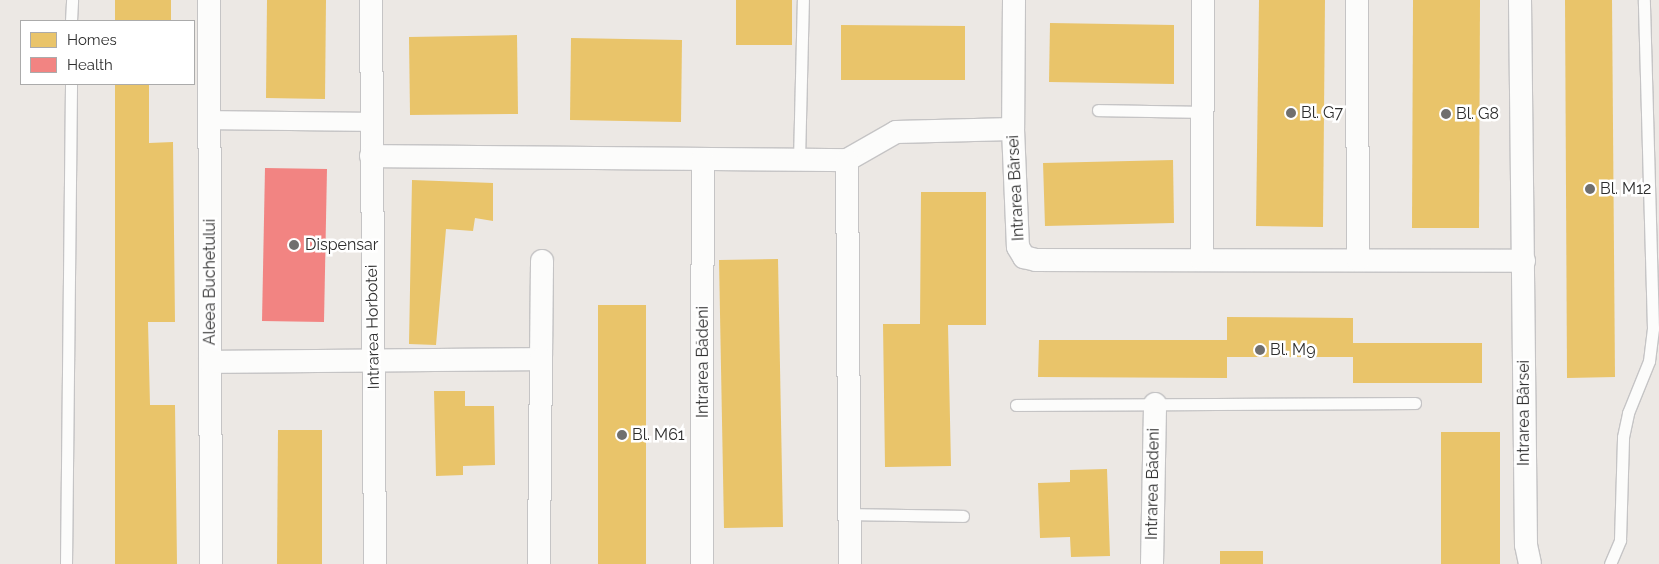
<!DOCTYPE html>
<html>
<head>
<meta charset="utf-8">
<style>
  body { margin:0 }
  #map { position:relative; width:1659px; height:564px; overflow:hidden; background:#ece8e4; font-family:Raleway,sans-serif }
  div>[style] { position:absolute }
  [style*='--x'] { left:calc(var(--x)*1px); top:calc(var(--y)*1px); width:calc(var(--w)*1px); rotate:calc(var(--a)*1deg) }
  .homes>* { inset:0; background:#e9c46a }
  .health>* { inset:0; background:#f28482 }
  .roads { filter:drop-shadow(1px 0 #c5c4c5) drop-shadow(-1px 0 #c5c4c5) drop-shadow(0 1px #c5c4c5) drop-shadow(0 -1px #c5c4c5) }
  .service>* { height:11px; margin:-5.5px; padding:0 5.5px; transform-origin:5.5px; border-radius:5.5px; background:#fcfcfb }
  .pedestrian>* { height:18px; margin:-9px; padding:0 9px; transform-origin:9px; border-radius:9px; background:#fcfcfb }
  .minor>* { height:22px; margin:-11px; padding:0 11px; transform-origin:11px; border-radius:11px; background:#fcfcfb }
  .dots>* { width:14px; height:14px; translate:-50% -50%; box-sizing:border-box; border:2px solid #fff; border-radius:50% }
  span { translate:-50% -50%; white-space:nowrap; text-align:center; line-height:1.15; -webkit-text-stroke:5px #fff; paint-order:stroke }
  .poi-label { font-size:16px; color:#2e2e2e }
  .left { translate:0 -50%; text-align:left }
  .street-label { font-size:16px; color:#2e2e2e }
  .legend { position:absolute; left:20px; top:20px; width:175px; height:65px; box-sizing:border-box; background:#fff; border:1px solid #ababab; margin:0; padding:6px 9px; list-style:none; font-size:15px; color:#2e2e2e }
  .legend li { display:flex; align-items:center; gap:10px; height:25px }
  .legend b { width:25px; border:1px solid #ababab }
</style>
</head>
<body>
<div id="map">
  <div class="homes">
    <div style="clip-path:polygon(115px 0,171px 0,171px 21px,115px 21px)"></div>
    <div style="clip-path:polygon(267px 0,326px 0,325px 99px,266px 98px)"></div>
    <div style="clip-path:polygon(736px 0,792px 0,792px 45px,736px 45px)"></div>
    <div style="clip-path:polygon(1259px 0,1325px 0,1323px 227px,1256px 226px)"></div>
    <div style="clip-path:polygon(1413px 0,1480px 0,1479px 228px,1412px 228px)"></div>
    <div style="clip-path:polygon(1565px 0,1612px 0,1615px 377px,1567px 378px)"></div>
    <div style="clip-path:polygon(1050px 23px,1174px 25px,1174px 84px,1049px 82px)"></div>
    <div style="clip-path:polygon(841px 25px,965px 26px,965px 80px,841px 80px)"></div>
    <div style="clip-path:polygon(517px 35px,518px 114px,410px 115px,409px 37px)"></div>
    <div style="clip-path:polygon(571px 38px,682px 40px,681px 122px,570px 120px)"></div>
    <div style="clip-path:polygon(115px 84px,149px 84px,149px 143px,173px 142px,175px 322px,148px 322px,150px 405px,175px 405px,177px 564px,115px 564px)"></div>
    <div style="clip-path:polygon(1173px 160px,1174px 223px,1045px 226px,1043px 163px)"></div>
    <div style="clip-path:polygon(412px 180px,493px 183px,493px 221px,475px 218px,473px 231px,446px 229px,436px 345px,409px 344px)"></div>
    <div style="clip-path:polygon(921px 192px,986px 192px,986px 325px,948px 325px,951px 466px,885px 467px,883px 324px,920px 324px)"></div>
    <div style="clip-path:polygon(778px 259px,783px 527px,724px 528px,719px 260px)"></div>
    <div style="clip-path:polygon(598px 305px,646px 305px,646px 564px,598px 564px)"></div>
    <div style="clip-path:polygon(1227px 317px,1353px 318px,1353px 343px,1482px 343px,1482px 383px,1353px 383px,1353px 357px,1227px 357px,1227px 378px,1038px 377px,1039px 340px,1227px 340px)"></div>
    <div style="clip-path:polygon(434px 391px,465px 391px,465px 406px,494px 406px,495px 465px,463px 466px,463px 475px,436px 476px)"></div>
    <div style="clip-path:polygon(278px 430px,322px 430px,322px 564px,277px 564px)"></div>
    <div style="clip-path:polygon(1441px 432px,1500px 432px,1500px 564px,1441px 564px)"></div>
    <div style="clip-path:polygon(1107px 469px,1110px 556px,1071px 557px,1070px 537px,1040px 538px,1038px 483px,1070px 482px,1070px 470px)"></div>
    <div style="clip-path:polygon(1220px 551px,1263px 551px,1263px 564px,1220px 564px)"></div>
  </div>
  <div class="health">
    <div style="clip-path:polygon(265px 168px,327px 169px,324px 322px,262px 321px)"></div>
  </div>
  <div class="roads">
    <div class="service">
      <div style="--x:71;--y:21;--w:21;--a:-87"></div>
      <div style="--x:1098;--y:110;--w:104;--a:1.1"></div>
      <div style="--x:799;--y:160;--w:160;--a:-88.6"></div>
      <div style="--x:1016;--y:405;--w:399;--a:-0.3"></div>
      <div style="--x:849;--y:514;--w:114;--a:1"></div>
      <div style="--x:66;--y:564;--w:480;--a:-89.4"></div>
      <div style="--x:1610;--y:564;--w:26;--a:-67"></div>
      <div style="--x:1620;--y:540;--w:103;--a:-88.3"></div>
      <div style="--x:1623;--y:437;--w:25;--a:-78"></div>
      <div style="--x:1628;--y:413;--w:56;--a:-68"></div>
      <div style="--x:1649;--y:361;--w:33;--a:-83"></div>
      <div style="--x:1653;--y:328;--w:328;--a:-91.6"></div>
    </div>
    <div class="pedestrian">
      <div style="--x:209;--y:120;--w:162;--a:0.7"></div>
    </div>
    <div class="minor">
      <div style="--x:209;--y:0;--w:564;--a:89.8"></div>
      <div style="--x:371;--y:0;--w:564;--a:89.59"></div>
      <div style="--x:1014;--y:0;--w:129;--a:90.4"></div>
      <div style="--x:1013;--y:129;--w:118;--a:87.6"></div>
      <div style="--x:1018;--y:247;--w:12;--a:59"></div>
      <div style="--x:1024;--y:257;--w:12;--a:14"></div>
      <div style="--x:1036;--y:260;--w:488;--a:0.1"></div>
      <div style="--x:1357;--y:0;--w:260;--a:89.8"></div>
      <div style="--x:1520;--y:0;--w:545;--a:89.37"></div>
      <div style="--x:1526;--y:545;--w:19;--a:78"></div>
      <div style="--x:371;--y:156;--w:476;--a:0.5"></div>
      <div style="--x:847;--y:160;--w:56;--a:-29.7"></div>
      <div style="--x:896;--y:132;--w:117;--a:-1.5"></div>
      <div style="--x:847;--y:160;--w:404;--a:89.6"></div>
      <div style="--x:1202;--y:260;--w:260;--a:-89.8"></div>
      <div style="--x:541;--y:359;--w:98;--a:-89.4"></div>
      <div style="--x:210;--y:362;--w:331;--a:-0.5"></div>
      <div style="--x:541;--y:359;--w:205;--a:90.6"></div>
      <div style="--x:702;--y:564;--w:405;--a:-89.9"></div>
      <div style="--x:1152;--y:564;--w:160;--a:-88.9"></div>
    </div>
  </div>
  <div class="dots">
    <div style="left:1291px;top:113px;background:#706f6e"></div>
    <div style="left:1446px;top:114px;background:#706f6e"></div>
    <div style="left:1590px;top:189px;background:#706f6e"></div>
    <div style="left:294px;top:245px;background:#706f6e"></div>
    <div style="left:1260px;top:350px;background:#706f6e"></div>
    <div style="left:622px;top:435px;background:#706f6e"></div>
  </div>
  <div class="poi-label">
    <span class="left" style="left:1301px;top:113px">Bl. G7</span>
    <span class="left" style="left:1456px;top:114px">Bl. G8</span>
    <span class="left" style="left:1600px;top:189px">Bl. M12</span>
    <span class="left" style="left:305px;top:245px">Dispensar</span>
    <span class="left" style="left:1270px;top:350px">Bl. M9</span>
    <span class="left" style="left:632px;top:435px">Bl. M61</span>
  </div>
  <div class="street-label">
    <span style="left:1016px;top:188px;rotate:-93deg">Intrarea Bârsei</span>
    <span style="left:210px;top:282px;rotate:-90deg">Aleea Buchetului</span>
    <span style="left:373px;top:327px;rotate:-91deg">Intrarea Horbotei</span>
    <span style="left:703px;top:362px;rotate:-90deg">Intrarea Bădeni</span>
    <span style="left:1524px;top:413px;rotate:-90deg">Intrarea Bârsei</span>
    <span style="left:1153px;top:484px;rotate:-89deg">Intrarea Bădeni</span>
  </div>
  <ul class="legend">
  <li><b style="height:14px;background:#e9c46a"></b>Homes</li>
  <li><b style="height:14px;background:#f28482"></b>Health</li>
  </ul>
</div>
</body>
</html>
